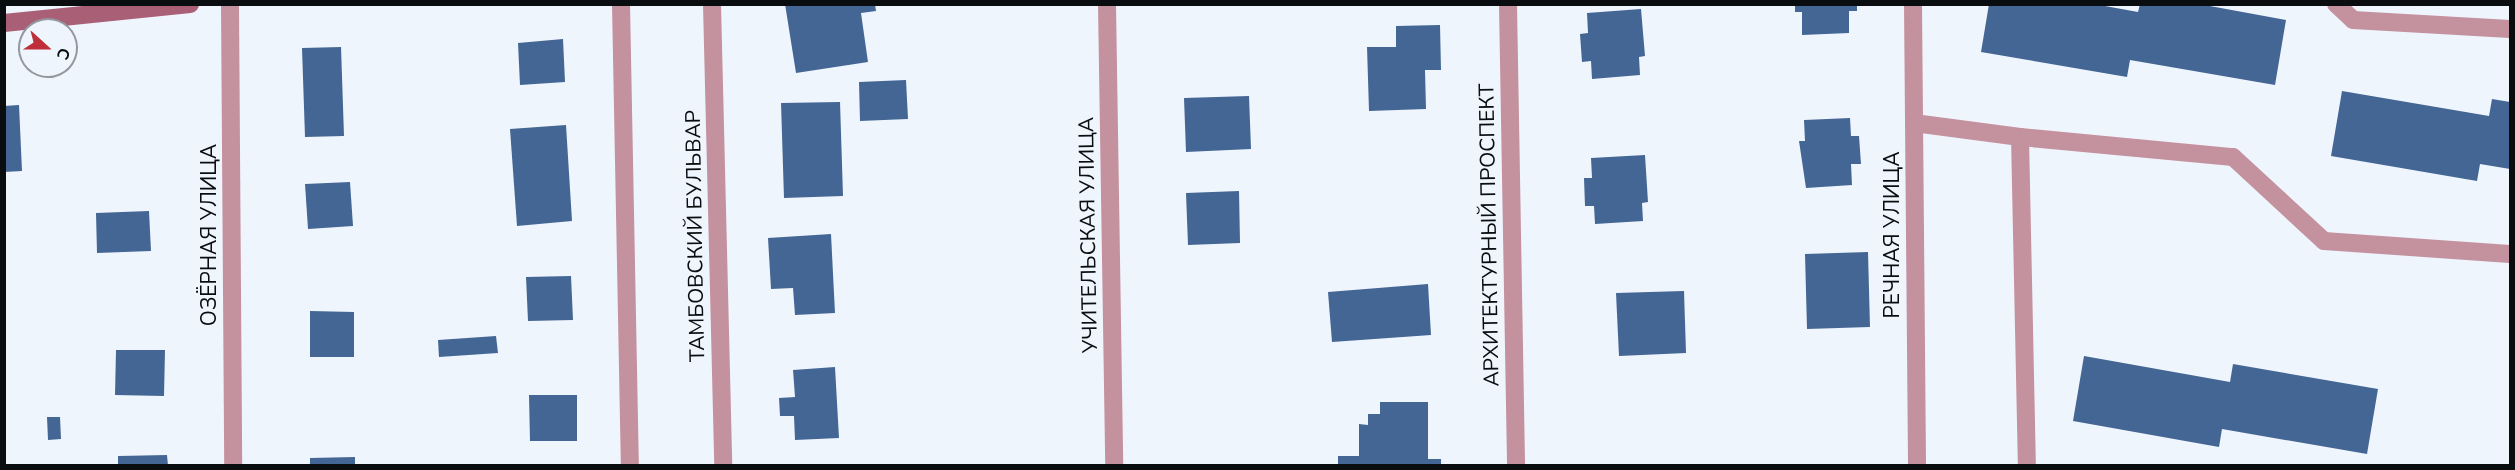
<!DOCTYPE html>
<html>
<head>
<meta charset="utf-8">
<style>
  body { margin:0 }
  #map { position:relative; width:2515px; height:470px; overflow:hidden; background:#eff5fd; font-family:"Nunito Sans",sans-serif }
  div>[style] { position:absolute }
  [style*='--x'] { left:calc(var(--x)*1px); top:calc(var(--y)*1px); width:calc(var(--w)*1px); rotate:calc(var(--a)*1deg) }
  .building>* { inset:0; background:#446694 }
  .lane>* { height:18px; margin:-9px; padding:0 9px; transform-origin:9px; border-radius:9px; background:#c4919f }
  .street>* { height:18px; margin:-9px; padding:0 9px; transform-origin:9px; border-radius:9px; background:#c4919f }
  .secondary>* { height:18px; margin:-9px; padding:0 9px; transform-origin:9px; border-radius:9px; background:#a96077 }
  span { translate:-50% -50%; white-space:nowrap; text-align:center; line-height:1.15; -webkit-text-stroke:4.5px #eff5fd; paint-order:stroke }
  .street-label { font-size:21px; color:#0a0d10 }
  .frame { position:absolute; inset:0; border:6px solid #0a0d10; pointer-events:none }
  .north { position:absolute; left:18px; top:18px; width:60px; height:60px; box-sizing:border-box; background:#eff5fd; border:2px solid #93989e; border-radius:50%; rotate:111deg; font-size:16px; font-weight:700; line-height:24px; text-align:center; color:#0a0d10 }
  .north::after { content:''; display:block; margin:auto; width:21px; height:27px; background:#bf2f39; clip-path:polygon(50% 0,100% 100%,50% 72%,0 100%) }
</style>
</head>
<body>
<div id="map">
  <div class="building">
    <div style="clip-path:polygon(785px 4px,875px 4px,876px 11px,861px 13px,868px 62px,796px 73px)"></div>
    <div style="clip-path:polygon(1795px 4px,1857px 4px,1857px 11px,1849px 11px,1849px 33px,1802px 35px,1802px 12px,1795px 12px)"></div>
    <div style="clip-path:polygon(1989px 4px,2094px 4px,2138px 12px,2140px 4px,2199px 4px,2286px 20px,2275px 85px,2130px 60px,2127px 77px,1981px 52px)"></div>
    <div style="clip-path:polygon(1641px 9px,1645px 56px,1639px 57px,1640px 75px,1592px 79px,1591px 61px,1582px 62px,1580px 34px,1588px 33px,1587px 13px)"></div>
    <div style="clip-path:polygon(1440px 25px,1441px 70px,1425px 70px,1426px 109px,1369px 111px,1367px 47px,1396px 47px,1396px 26px)"></div>
    <div style="clip-path:polygon(563px 39px,565px 82px,520px 85px,518px 43px)"></div>
    <div style="clip-path:polygon(341px 47px,344px 136px,305px 137px,302px 48px)"></div>
    <div style="clip-path:polygon(906px 80px,908px 119px,860px 121px,859px 82px)"></div>
    <div style="clip-path:polygon(2342px 91px,2489px 116px,2492px 99px,2510px 102px,2510px 169px,2480px 164px,2477px 181px,2331px 156px)"></div>
    <div style="clip-path:polygon(1249px 96px,1251px 149px,1186px 152px,1184px 98px)"></div>
    <div style="clip-path:polygon(840px 102px,843px 196px,784px 198px,781px 103px)"></div>
    <div style="clip-path:polygon(19px 105px,22px 171px,4px 172px,4px 106px)"></div>
    <div style="clip-path:polygon(1850px 118px,1851px 136px,1859px 136px,1861px 164px,1851px 164px,1852px 185px,1806px 188px,1799px 141px,1805px 141px,1804px 120px)"></div>
    <div style="clip-path:polygon(566px 125px,572px 221px,517px 226px,510px 129px)"></div>
    <div style="clip-path:polygon(1645px 155px,1648px 202px,1642px 203px,1643px 221px,1595px 224px,1594px 206px,1585px 206px,1584px 178px,1592px 178px,1591px 158px)"></div>
    <div style="clip-path:polygon(350px 182px,353px 226px,308px 229px,305px 184px)"></div>
    <div style="clip-path:polygon(1239px 191px,1240px 243px,1188px 245px,1186px 193px)"></div>
    <div style="clip-path:polygon(149px 211px,151px 251px,97px 253px,96px 213px)"></div>
    <div style="clip-path:polygon(831px 234px,835px 313px,795px 315px,793px 288px,771px 289px,768px 238px)"></div>
    <div style="clip-path:polygon(1868px 252px,1870px 327px,1807px 329px,1805px 254px)"></div>
    <div style="clip-path:polygon(571px 276px,573px 320px,528px 321px,526px 277px)"></div>
    <div style="clip-path:polygon(1428px 284px,1431px 335px,1332px 342px,1328px 292px)"></div>
    <div style="clip-path:polygon(1684px 291px,1686px 353px,1619px 356px,1616px 293px)"></div>
    <div style="clip-path:polygon(310px 311px,354px 312px,354px 357px,310px 357px)"></div>
    <div style="clip-path:polygon(496px 336px,498px 353px,439px 357px,438px 340px)"></div>
    <div style="clip-path:polygon(116px 350px,165px 350px,164px 396px,115px 395px)"></div>
    <div style="clip-path:polygon(2084px 356px,2230px 382px,2233px 364px,2378px 389px,2367px 454px,2222px 429px,2219px 447px,2073px 421px)"></div>
    <div style="clip-path:polygon(835px 367px,839px 438px,795px 440px,794px 416px,780px 416px,779px 398px,795px 397px,793px 370px)"></div>
    <div style="clip-path:polygon(529px 395px,577px 395px,577px 441px,530px 441px)"></div>
    <div style="clip-path:polygon(1380px 402px,1428px 402px,1428px 459px,1441px 459px,1441px 466px,1338px 466px,1338px 456px,1359px 456px,1359px 424px,1368px 425px,1368px 414px,1380px 414px)"></div>
    <div style="clip-path:polygon(47px 417px,60px 417px,61px 439px,48px 440px)"></div>
    <div style="clip-path:polygon(167px 455px,168px 466px,118px 466px,118px 456px)"></div>
    <div style="clip-path:polygon(355px 457px,355px 466px,310px 466px,310px 458px)"></div>
  </div>
  <div class="lane">
    <div style="--x:2336;--y:4;--w:23;--a:43"></div>
    <div style="--x:2353;--y:20;--w:157;--a:3.3"></div>
    <div style="--x:1914;--y:123;--w:107;--a:7.5"></div>
    <div style="--x:2020;--y:137;--w:329;--a:88.8"></div>
    <div style="--x:2020;--y:137;--w:214;--a:5.4"></div>
    <div style="--x:2233;--y:157;--w:124;--a:42.7"></div>
    <div style="--x:2324;--y:241;--w:186;--a:4"></div>
  </div>
  <div class="street">
    <div style="--x:230;--y:4;--w:462;--a:89.6"></div>
    <div style="--x:621;--y:4;--w:462;--a:88.9"></div>
    <div style="--x:712;--y:4;--w:462;--a:88.6"></div>
    <div style="--x:1107;--y:4;--w:462;--a:89.1"></div>
    <div style="--x:1508;--y:4;--w:462;--a:89"></div>
    <div style="--x:1913;--y:4;--w:462;--a:89.5"></div>
  </div>
  <div class="secondary">
    <div style="--x:4;--y:23;--w:187;--a:-5.8"></div>
  </div>
  <div class="street-label">
    <span style="left:209px;top:235px;rotate:-90deg">ОЗЁРНАЯ УЛИЦА</span>
    <span style="left:1088px;top:235px;rotate:-91deg">УЧИТЕЛЬСКАЯ УЛИЦА</span>
    <span style="left:1489px;top:235px;rotate:-91deg">АРХИТЕКТУРНЫЙ ПРОСПЕКТ</span>
    <span style="left:1892px;top:235px;rotate:-90deg">РЕЧНАЯ УЛИЦА</span>
    <span style="left:695px;top:236px;rotate:-91deg">ТАМБОВСКИЙ БУЛЬВАР</span>
  </div>
  <div class="frame"></div>
  <div class="north">С</div>
</div>
</body>
</html>
